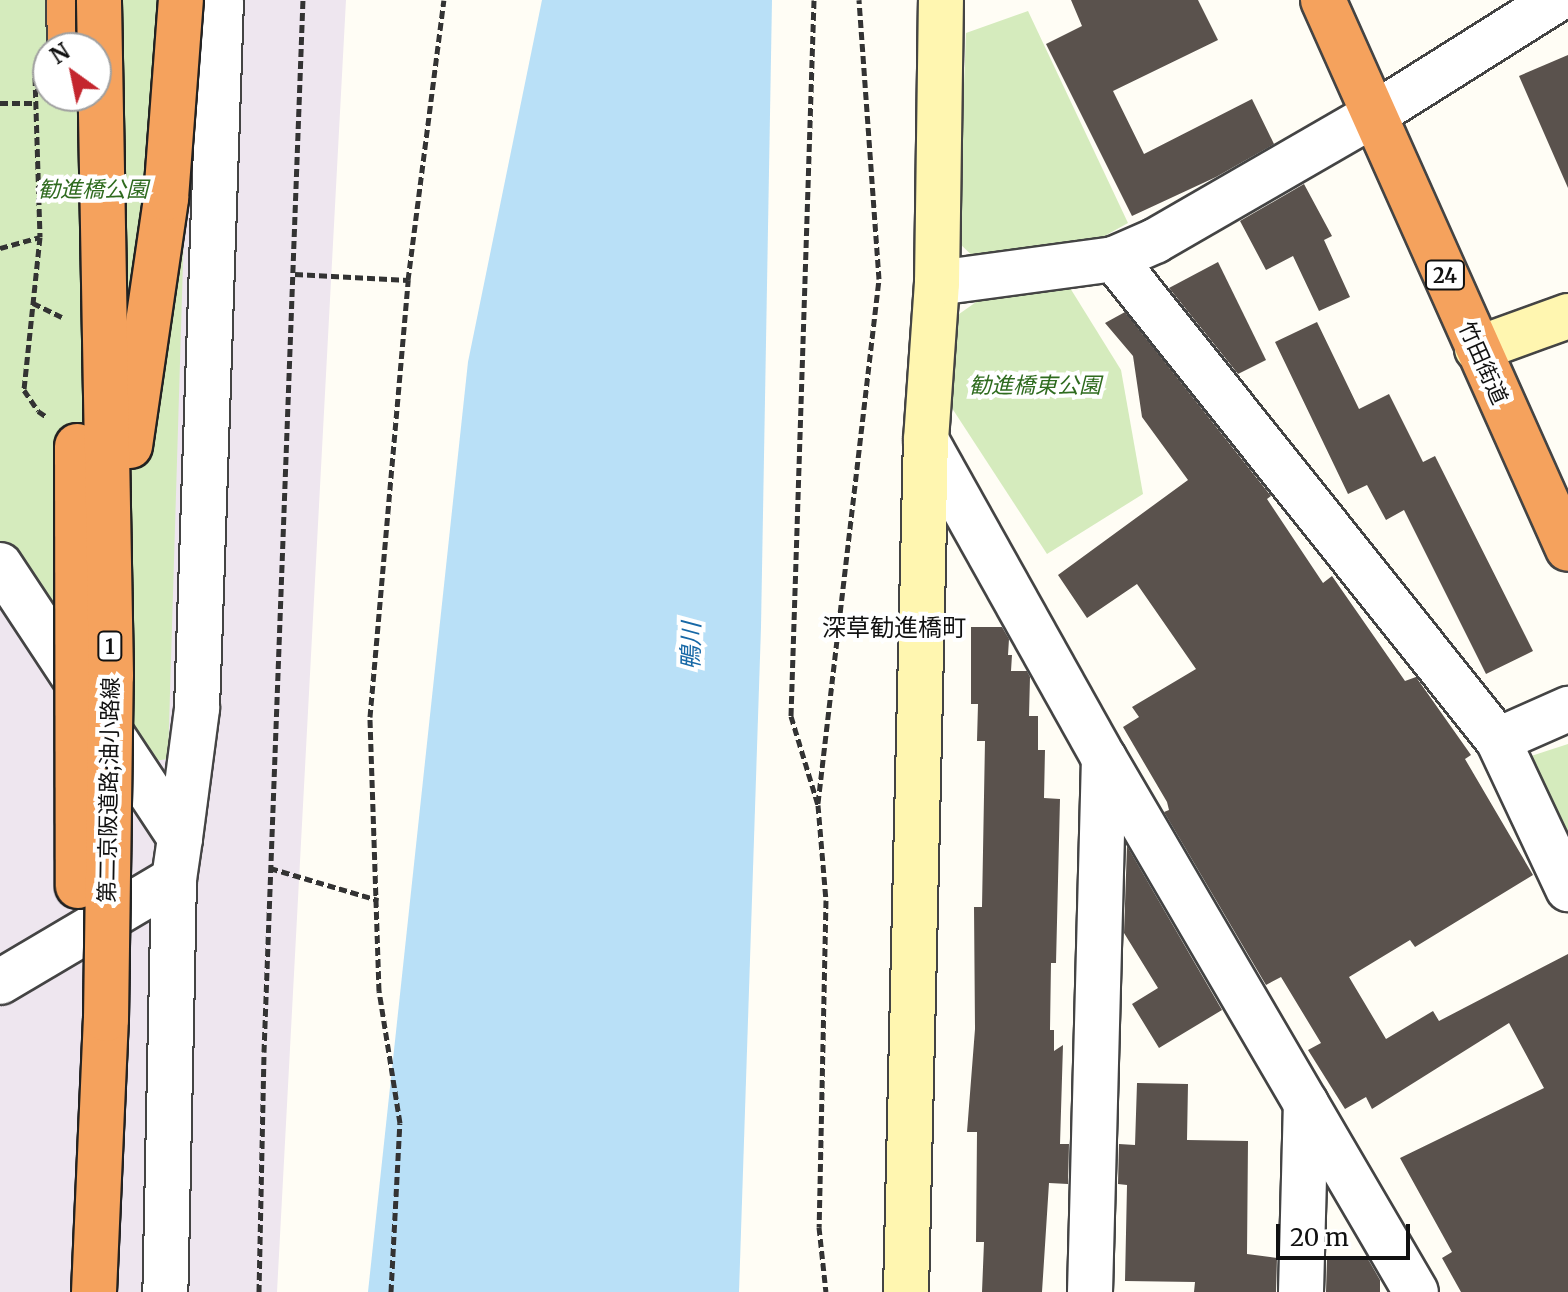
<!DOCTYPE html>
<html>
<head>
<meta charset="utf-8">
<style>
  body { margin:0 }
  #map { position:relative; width:1568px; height:1292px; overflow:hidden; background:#fffdf5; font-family:Merriweather,"Noto Sans JP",serif }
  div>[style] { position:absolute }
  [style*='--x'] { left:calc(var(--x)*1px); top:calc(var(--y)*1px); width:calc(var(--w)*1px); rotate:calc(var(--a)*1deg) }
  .industrial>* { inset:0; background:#eee6ef }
  .green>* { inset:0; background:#d5ebbd }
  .water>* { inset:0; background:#b9e0f7 }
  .building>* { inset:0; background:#5a524d }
  .path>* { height:5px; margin-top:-2.5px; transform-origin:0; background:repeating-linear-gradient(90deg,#333 0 8px,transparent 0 12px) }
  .roads { filter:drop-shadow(2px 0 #444) drop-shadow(-2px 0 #444) drop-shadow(0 2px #444) drop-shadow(0 -2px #444) }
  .street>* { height:44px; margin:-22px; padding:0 22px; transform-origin:22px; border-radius:22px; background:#fff }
  .secondary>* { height:44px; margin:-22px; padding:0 22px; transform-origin:22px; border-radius:22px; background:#fff6b0 }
  .highway>* { height:44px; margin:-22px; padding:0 22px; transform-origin:22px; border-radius:22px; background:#f5a25d }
  .bridges { filter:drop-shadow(2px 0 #222) drop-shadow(-2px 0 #222) drop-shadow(0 2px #222) drop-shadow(0 -2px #222) }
  .highway-bridge>* { height:44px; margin:-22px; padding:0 22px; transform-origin:22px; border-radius:22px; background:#f5a25d }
  span { translate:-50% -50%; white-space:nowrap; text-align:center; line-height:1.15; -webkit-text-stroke:8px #fff; paint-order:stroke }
  .shield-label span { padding:2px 6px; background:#fff; border:2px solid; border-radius:6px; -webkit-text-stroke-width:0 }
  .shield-label { font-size:20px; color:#111; font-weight:700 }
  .park-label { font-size:22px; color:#2f6b1f; font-style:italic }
  .street-label { font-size:22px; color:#111 }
  .neighbourhood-label { font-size:24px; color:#111 }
  .water-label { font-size:24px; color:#1768a6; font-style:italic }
  .north { position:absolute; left:32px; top:32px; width:80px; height:80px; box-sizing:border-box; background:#fff; border:2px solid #a0a0a0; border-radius:50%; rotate:327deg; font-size:22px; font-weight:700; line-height:32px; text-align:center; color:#111 }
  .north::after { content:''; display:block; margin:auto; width:28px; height:36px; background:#c4262e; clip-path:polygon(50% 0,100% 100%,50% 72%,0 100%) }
  .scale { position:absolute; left:1276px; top:1224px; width:134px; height:36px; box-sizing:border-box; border:4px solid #111; border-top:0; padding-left:10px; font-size:24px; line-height:28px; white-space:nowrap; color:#111; -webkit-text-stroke:6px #fff; paint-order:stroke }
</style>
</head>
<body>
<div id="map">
  <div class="industrial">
    <div style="clip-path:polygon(evenodd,0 0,346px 0,277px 1292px,0 1292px,0 0,48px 48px,96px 48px,96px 96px,48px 96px,48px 48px)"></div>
  </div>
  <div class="green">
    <div style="clip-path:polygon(evenodd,0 0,195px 0,184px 230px,168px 759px,147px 762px,0 545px,0 0,48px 48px,96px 48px,96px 96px,48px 96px,48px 48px)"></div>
    <div style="clip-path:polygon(1028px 11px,1128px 223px,1092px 243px,979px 262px,958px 242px,966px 33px)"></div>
    <div style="clip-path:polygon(1067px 283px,1121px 370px,1143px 494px,1047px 554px,948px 402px,952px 319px,979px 300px)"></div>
    <div style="clip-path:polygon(1568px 744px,1568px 847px,1525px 758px)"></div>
  </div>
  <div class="water">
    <div style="clip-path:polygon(542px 0,772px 0,761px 627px,739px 1292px,368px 1292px,468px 362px)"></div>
  </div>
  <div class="building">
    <div style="clip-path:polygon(1071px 0,1198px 0,1218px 40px,1113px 91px,1144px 154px,1252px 99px,1274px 144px,1216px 177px,1132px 216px,1046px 44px,1082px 26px)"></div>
    <div style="clip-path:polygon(1568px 55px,1568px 188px,1519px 76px)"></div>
    <div style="clip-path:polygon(1304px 184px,1332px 236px,1324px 240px,1350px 297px,1319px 311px,1293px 256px,1266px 270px,1240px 221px)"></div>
    <div style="clip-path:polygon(1218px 262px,1266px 360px,1238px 374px,1169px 288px)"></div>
    <div style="clip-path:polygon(1125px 312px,1271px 496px,1267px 499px,1323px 583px,1332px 576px,1405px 681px,1416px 677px,1471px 755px,1465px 759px,1533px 875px,1415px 947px,1410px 940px,1349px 977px,1386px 1039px,1433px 1011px,1439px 1021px,1568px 954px,1568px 1292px,1461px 1292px,1442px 1258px,1452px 1252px,1400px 1158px,1544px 1088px,1509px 1023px,1372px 1109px,1366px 1097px,1345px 1109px,1308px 1050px,1321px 1043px,1281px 977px,1266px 985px,1164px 812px,1169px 810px,1167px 802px,1123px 727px,1139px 717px,1132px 707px,1196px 669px,1137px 584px,1087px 618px,1058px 575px,1188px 480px,1142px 417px,1133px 356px,1105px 323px)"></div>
    <div style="clip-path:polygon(1317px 322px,1359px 409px,1389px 394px,1423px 462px,1435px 456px,1533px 651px,1486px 674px,1404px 510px,1386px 520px,1367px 485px,1348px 494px,1275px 342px)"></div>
    <div style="clip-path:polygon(971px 627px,1002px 627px,1009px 639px,1008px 655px,1012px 655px,1011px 671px,1027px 671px,1030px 677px,1029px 716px,1038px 716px,1038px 750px,1045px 750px,1044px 798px,1060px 799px,1056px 963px,1051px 963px,1050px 1030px,1054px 1030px,1054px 1051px,1063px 1045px,1060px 1144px,1069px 1144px,1068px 1184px,1049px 1183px,1042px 1292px,982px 1292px,984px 1242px,976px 1242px,977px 1132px,967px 1132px,975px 1029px,974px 907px,982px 907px,985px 741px,977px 741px,978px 704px,971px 704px)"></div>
    <div style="clip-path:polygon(1127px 846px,1222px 1010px,1159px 1048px,1132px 1004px,1158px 988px,1124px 933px)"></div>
    <div style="clip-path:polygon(1137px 1083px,1188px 1084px,1187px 1140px,1248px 1141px,1247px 1254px,1277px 1258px,1276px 1292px,1194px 1292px,1195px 1282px,1125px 1281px,1127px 1185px,1118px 1184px,1119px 1144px,1135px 1145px)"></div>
    <div style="clip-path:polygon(1327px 1259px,1368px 1259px,1380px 1280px,1380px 1292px,1326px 1292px)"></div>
  </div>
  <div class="path">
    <div style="--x:814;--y:0;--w:716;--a:91.84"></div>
    <div style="--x:791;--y:716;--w:93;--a:73.1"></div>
    <div style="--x:818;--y:805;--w:95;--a:85.2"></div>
    <div style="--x:826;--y:900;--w:327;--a:91.2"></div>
    <div style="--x:819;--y:1227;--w:65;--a:83.9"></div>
    <div style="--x:35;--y:77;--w:160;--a:88.2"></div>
    <div style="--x:40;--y:237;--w:154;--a:96"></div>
    <div style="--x:24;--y:390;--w:25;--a:56"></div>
    <div style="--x:38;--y:411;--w:11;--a:34"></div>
    <div style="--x:0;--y:103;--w:36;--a:0"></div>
    <div style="--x:0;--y:248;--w:41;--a:-15.4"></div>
    <div style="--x:295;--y:274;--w:113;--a:3"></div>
    <div style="--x:33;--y:303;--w:32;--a:26"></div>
    <div style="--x:818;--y:803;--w:528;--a:-83.36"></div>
    <div style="--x:879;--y:279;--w:280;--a:-94.1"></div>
    <div style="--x:270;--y:868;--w:113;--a:16.5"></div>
    <div style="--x:259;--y:1292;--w:240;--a:-88.8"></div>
    <div style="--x:264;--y:1052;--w:1053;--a:-87.88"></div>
    <div style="--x:391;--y:1292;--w:169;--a:-87"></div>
    <div style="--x:400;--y:1123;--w:134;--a:-99"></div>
    <div style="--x:379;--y:991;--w:274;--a:-91.9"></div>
    <div style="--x:370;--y:717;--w:439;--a:-85"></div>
    <div style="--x:408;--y:280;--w:282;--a:-82.7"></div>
  </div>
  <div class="roads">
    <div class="street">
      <div style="--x:1114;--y:259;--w:615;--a:51.4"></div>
      <div style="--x:1498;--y:740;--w:165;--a:64.8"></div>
      <div style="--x:937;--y:283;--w:179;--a:-7.7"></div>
      <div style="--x:1114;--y:259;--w:45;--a:-23.7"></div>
      <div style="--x:1155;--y:241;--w:254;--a:-30"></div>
      <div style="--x:1375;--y:114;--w:214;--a:-32.2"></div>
      <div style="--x:926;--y:440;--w:364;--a:60.8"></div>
      <div style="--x:1104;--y:758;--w:618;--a:59.7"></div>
      <div style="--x:0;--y:565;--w:327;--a:56.6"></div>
      <div style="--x:180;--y:838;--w:41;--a:98.3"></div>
      <div style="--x:174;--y:879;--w:413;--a:91.2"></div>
      <div style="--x:1498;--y:740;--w:77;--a:-23.9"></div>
      <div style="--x:180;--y:838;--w:131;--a:-82.5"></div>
      <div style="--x:197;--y:708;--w:708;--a:-88.06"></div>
      <div style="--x:0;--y:982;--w:202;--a:-30.6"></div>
      <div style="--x:1090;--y:1292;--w:534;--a:-88.5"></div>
      <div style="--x:1301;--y:1292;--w:189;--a:-88.5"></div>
    </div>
    <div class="secondary">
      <div style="--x:1477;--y:349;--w:97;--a:-19.9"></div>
      <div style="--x:906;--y:1292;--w:852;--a:-88.66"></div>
      <div style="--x:926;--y:440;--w:157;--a:-86"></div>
      <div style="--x:937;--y:283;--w:283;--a:-89.2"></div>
    </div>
    <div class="highway">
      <div style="--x:69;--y:0;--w:48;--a:88.8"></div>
      <div style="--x:1323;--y:0;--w:601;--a:65.95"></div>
    </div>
  </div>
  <div class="bridges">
    <div class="highway-bridge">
      <div style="--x:77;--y:446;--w:440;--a:89.9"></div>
      <div style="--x:130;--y:446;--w:251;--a:-81.7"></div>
      <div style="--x:166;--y:198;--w:199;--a:-85.7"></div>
      <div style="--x:94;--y:1292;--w:273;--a:-87.5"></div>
      <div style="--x:106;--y:1019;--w:343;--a:-89.2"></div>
      <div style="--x:111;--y:676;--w:676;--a:-91.02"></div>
    </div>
  </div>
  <div class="shield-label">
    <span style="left:1445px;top:275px">24</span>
    <span style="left:110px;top:646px">1</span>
  </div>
  <div class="park-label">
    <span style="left:93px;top:190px">勧進橋公園</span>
    <span style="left:1035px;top:386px">勧進橋東公園</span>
  </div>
  <div class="street-label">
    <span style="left:1483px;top:363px;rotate:66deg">竹田街道</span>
    <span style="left:109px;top:790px;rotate:-89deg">第二京阪道路;油小路線</span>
  </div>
  <div class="neighbourhood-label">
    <span style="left:894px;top:628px">深草勧進橋町</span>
  </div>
  <div class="water-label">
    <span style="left:691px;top:646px;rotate:-89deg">鴨川</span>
  </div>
  <div class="north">N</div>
  <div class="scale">20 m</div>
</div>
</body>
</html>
